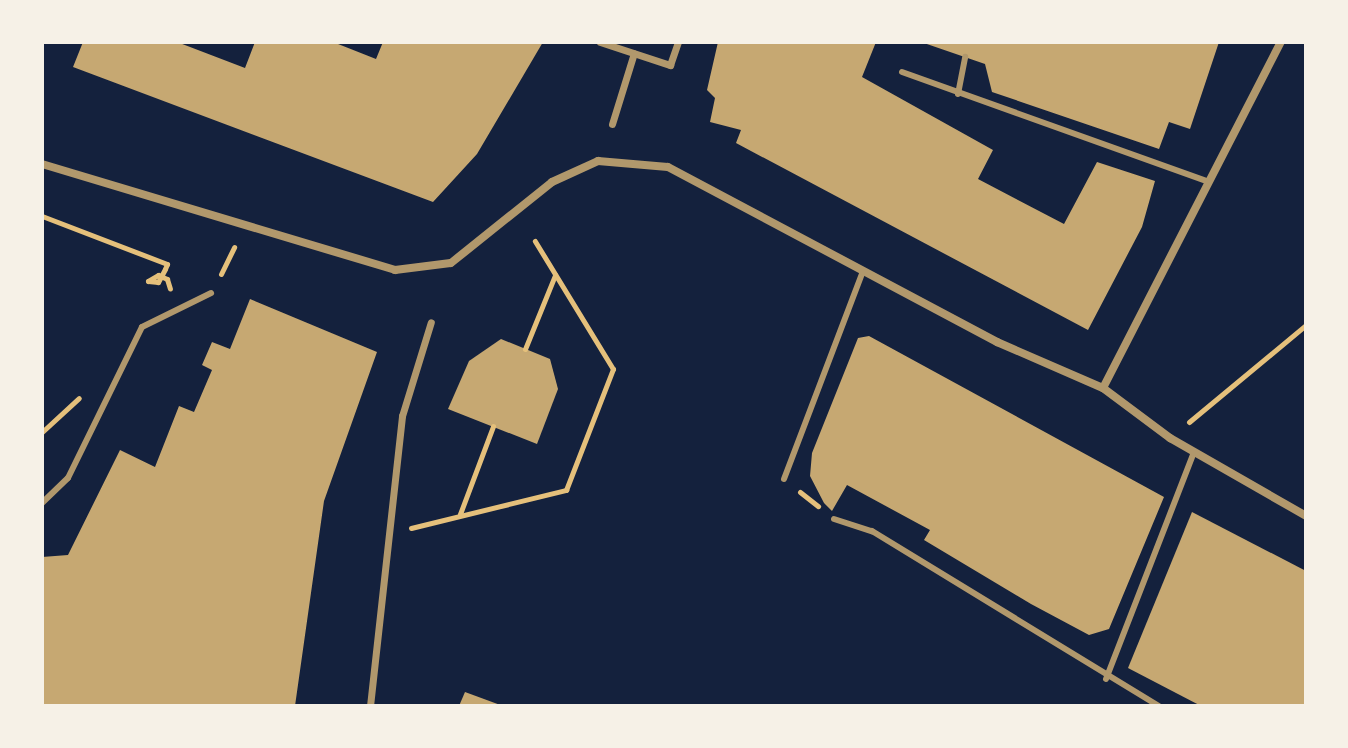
<!DOCTYPE html>
<html>
<head>
<meta charset="utf-8">
<style>
  body { margin:0 }
  #map { position:relative; width:1348px; height:748px; overflow:hidden; background:#14213d; font-family:"Varela Round",sans-serif }
  div>[style] { position:absolute }
  [style*='--x'] { left:calc(var(--x)*1px); top:calc(var(--y)*1px); width:calc(var(--w)*1px); rotate:calc(var(--a)*1deg) }
  .building>* { inset:0; background:#c6a872 }
  .path>* { height:5px; margin:-2.5px; padding:0 2.5px; transform-origin:2.5px; border-radius:2.5px; background:#e5c07b }
  .service>* { height:6px; margin:-3px; padding:0 3px; transform-origin:3px; border-radius:3px; background:#b1986c }
  .pedestrian>* { height:7px; margin:-3.5px; padding:0 3.5px; transform-origin:3.5px; border-radius:3.5px; background:#b1986c }
  .minor>* { height:8px; margin:-4px; padding:0 4px; transform-origin:4px; border-radius:4px; background:#b1986c }
  span { translate:-50% -50%; white-space:nowrap; text-align:center; line-height:1.15; -webkit-text-stroke:6px #f6f1e7; paint-order:stroke }
  .frame { position:absolute; inset:0; border:44px solid #f6f1e7; pointer-events:none }
</style>
</head>
<body>
<div id="map">
  <div class="building">
    <div style="clip-path:polygon(83px 42px,177px 42px,245px 68px,255px 42px,333px 42px,376px 59px,383px 42px,543px 42px,477px 154px,433px 202px,73px 67px)"></div>
    <div style="clip-path:polygon(718px 42px,876px 42px,862px 77px,993px 150px,978px 179px,1064px 224px,1097px 162px,1155px 181px,1142px 227px,1088px 330px,736px 143px,741px 130px,710px 122px,715px 98px,707px 90px)"></div>
    <div style="clip-path:polygon(921px 42px,1219px 42px,1190px 129px,1169px 122px,1159px 149px,992px 92px,985px 64px)"></div>
    <div style="clip-path:polygon(250px 299px,377px 352px,324px 501px,295px 706px,42px 706px,42px 557px,68px 555px,120px 450px,155px 467px,179px 406px,194px 412px,212px 370px,202px 365px,212px 342px,230px 349px)"></div>
    <div style="clip-path:polygon(869px 336px,1164px 497px,1109px 629px,1089px 635px,1031px 604px,924px 540px,930px 530px,847px 485px,832px 511px,824px 503px,810px 476px,812px 453px,858px 338px)"></div>
    <div style="clip-path:polygon(501px 339px,550px 359px,558px 389px,537px 444px,448px 409px,469px 361px)"></div>
    <div style="clip-path:polygon(1192px 512px,1306px 571px,1306px 706px,1201px 706px,1128px 668px)"></div>
    <div style="clip-path:polygon(465px 692px,503px 706px,459px 706px)"></div>
  </div>
  <div class="path">
    <div style="--x:42;--y:216;--w:134;--a:21"></div>
    <div style="--x:167;--y:264;--w:5;--a:112"></div>
    <div style="--x:165;--y:269;--w:15;--a:118"></div>
    <div style="--x:158;--y:282;--w:10;--a:-174"></div>
    <div style="--x:148;--y:281;--w:12;--a:-31"></div>
    <div style="--x:158;--y:275;--w:10;--a:24"></div>
    <div style="--x:167;--y:279;--w:10;--a:73"></div>
    <div style="--x:221;--y:274;--w:30;--a:-64"></div>
    <div style="--x:525;--y:349;--w:80;--a:-67.9"></div>
    <div style="--x:1189;--y:422;--w:152;--a:-39.7"></div>
    <div style="--x:42;--y:432;--w:50;--a:-42.6"></div>
    <div style="--x:800;--y:492;--w:23;--a:38"></div>
    <div style="--x:460;--y:514;--w:94;--a:-69.4"></div>
    <div style="--x:411;--y:528;--w:160;--a:-13.8"></div>
    <div style="--x:566;--y:490;--w:130;--a:-68.8"></div>
    <div style="--x:613;--y:369;--w:150;--a:-121.4"></div>
  </div>
  <div class="service">
    <div style="--x:902;--y:72;--w:326;--a:19.7"></div>
    <div style="--x:958;--y:94;--w:38;--a:-79"></div>
    <div style="--x:784;--y:479;--w:222;--a:-69.2"></div>
    <div style="--x:42;--y:503;--w:36;--a:-44"></div>
    <div style="--x:68;--y:478;--w:168;--a:-63.9"></div>
    <div style="--x:142;--y:327;--w:77;--a:-26.2"></div>
    <div style="--x:834;--y:519;--w:40;--a:18"></div>
    <div style="--x:872;--y:531;--w:336;--a:31.4"></div>
    <div style="--x:1106;--y:679;--w:243;--a:-68.8"></div>
  </div>
  <div class="pedestrian">
    <div style="--x:600;--y:42;--w:74;--a:18.2"></div>
    <div style="--x:670;--y:65;--w:24;--a:-71"></div>
    <div style="--x:612;--y:124;--w:74;--a:-72.8"></div>
    <div style="--x:370;--y:706;--w:292;--a:-83.7"></div>
    <div style="--x:402;--y:416;--w:98;--a:-72.9"></div>
  </div>
  <div class="minor">
    <div style="--x:42;--y:164;--w:369;--a:16.7"></div>
    <div style="--x:395;--y:270;--w:56;--a:-7.1"></div>
    <div style="--x:451;--y:263;--w:129;--a:-38.7"></div>
    <div style="--x:552;--y:182;--w:51;--a:-24.5"></div>
    <div style="--x:598;--y:161;--w:70;--a:4.9"></div>
    <div style="--x:668;--y:167;--w:373;--a:28"></div>
    <div style="--x:997;--y:342;--w:116;--a:23.5"></div>
    <div style="--x:1103;--y:388;--w:84;--a:36.7"></div>
    <div style="--x:1170;--y:438;--w:157;--a:29.8"></div>
    <div style="--x:1103;--y:388;--w:389;--a:-62.8"></div>
  </div>
  <div class="frame"></div>
</div>
</body>
</html>
